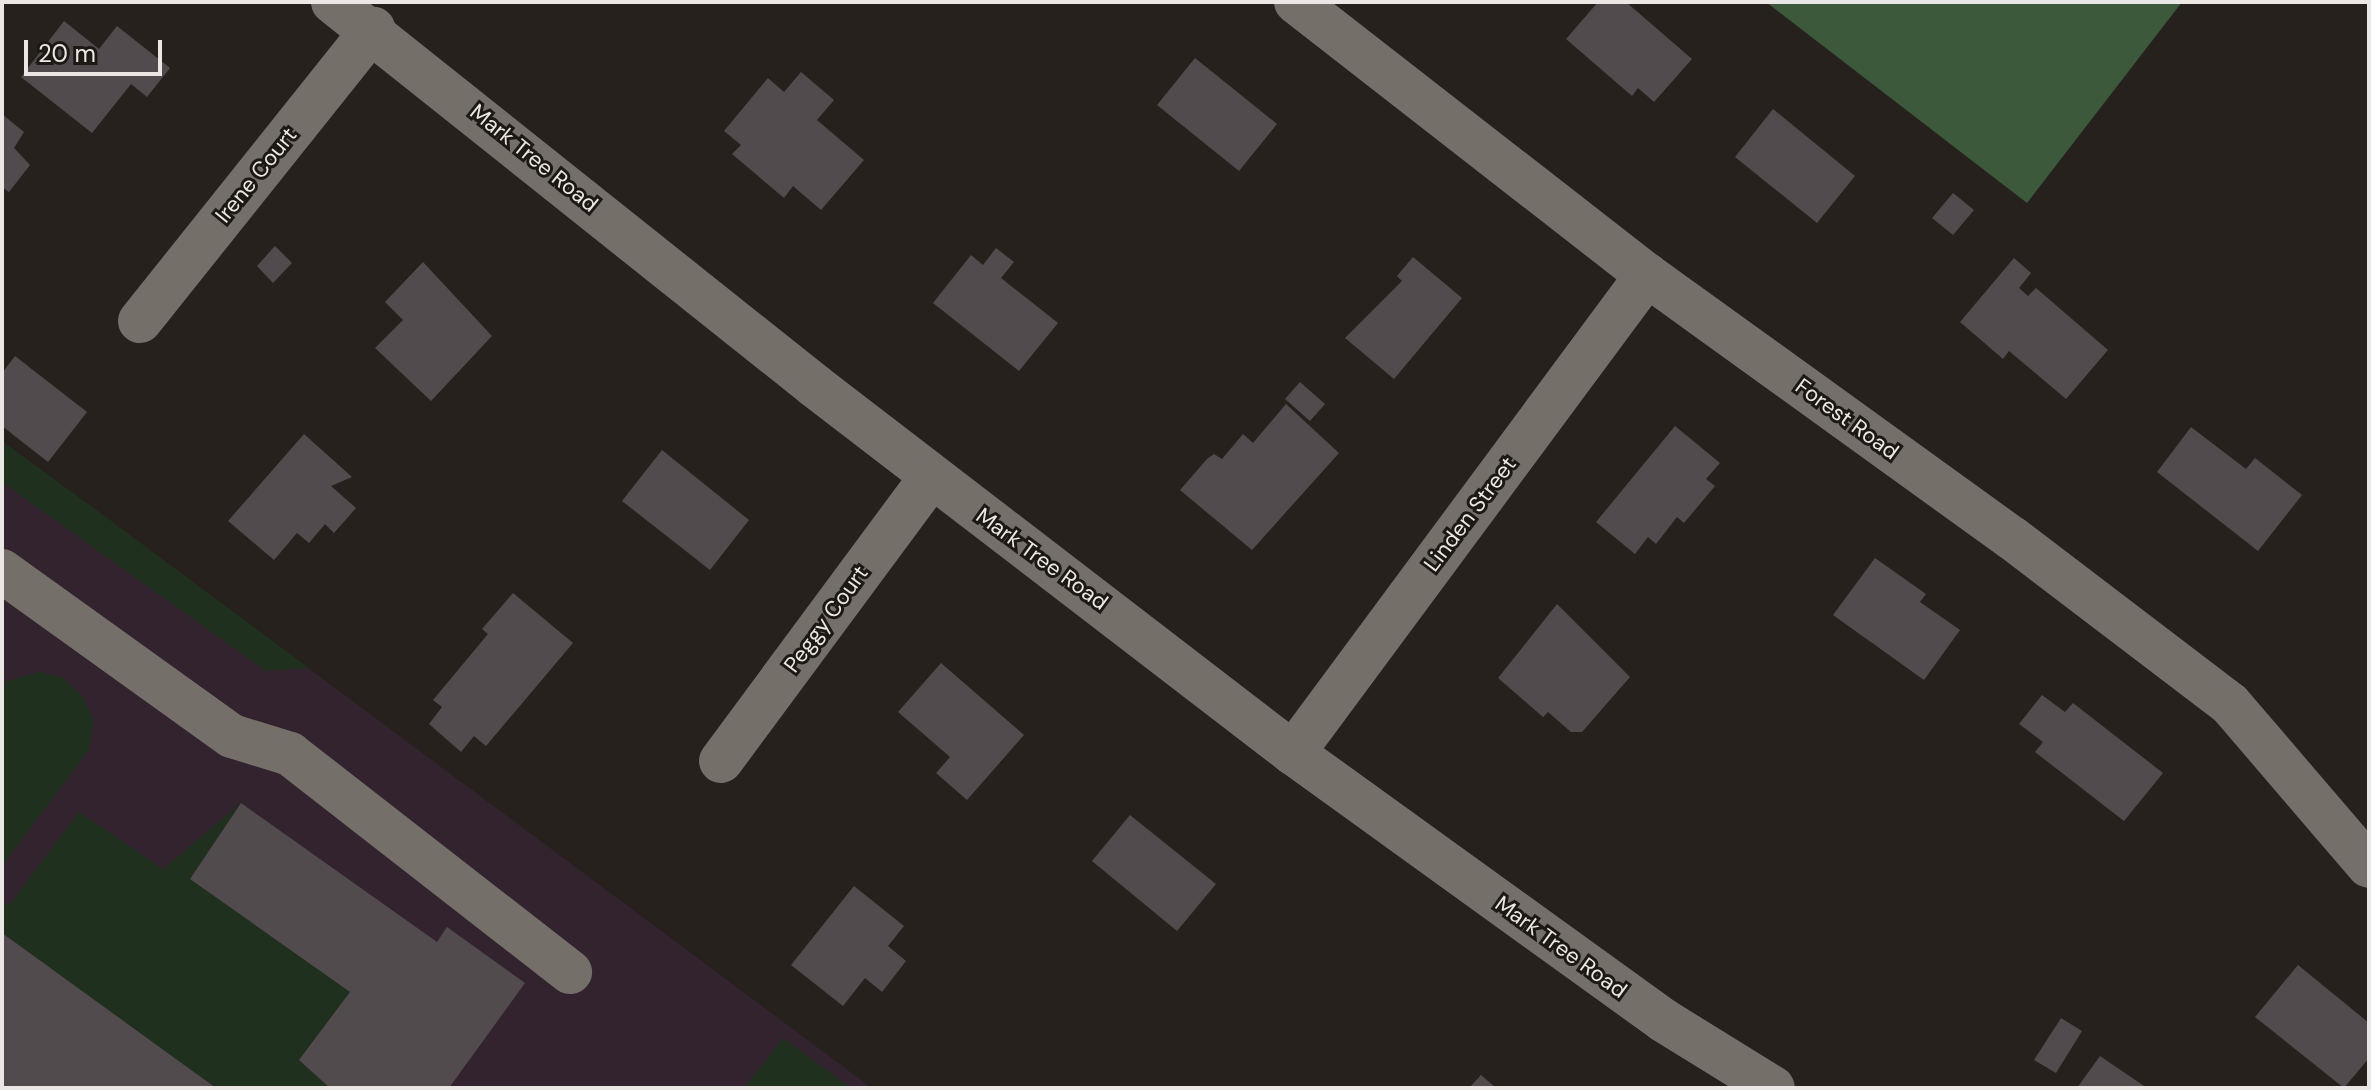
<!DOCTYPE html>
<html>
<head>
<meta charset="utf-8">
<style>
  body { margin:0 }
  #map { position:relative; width:2371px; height:1090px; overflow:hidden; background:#26211d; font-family:"DM Sans",sans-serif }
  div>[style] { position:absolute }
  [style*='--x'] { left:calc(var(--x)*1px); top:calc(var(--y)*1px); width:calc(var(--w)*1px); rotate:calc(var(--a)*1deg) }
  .education>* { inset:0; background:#33232e }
  .green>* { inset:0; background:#1f311e }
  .forest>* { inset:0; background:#3d593c }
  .building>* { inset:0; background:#524b4e }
  .minor>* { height:44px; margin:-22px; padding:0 22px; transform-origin:22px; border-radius:22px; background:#756f6a }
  span { translate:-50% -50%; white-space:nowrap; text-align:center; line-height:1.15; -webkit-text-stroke:6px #1c1814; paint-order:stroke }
  .street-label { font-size:22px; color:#eae7e4 }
  .frame { position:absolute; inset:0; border:4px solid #eae7e4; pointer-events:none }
  .scale { position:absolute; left:24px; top:40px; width:138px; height:36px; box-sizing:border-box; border:4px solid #eae7e4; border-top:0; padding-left:10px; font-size:24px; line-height:28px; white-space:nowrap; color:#eae7e4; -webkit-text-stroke:6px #1c1814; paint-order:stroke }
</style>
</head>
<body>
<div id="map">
  <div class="education">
    <div style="clip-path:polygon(2px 441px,103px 515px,872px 1088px,2px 1088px)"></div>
  </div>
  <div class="green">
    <div style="clip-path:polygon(2px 441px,103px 515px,309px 668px,266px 671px,2px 482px)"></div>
    <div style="clip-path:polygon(38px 672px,62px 677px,83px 697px,94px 721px,89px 750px,2px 866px,2px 683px)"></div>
    <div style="clip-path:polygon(241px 803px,190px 879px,350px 992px,299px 1060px,330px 1088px,216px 1088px,2px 933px,2px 903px,10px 904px,79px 812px,163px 869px)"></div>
    <div style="clip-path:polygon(783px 1038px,851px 1088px,744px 1088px)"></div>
  </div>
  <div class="forest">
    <div style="clip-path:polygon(1766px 2px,2182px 2px,2027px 203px)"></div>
  </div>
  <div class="building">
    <div style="clip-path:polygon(1598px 2px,1626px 2px,1692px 59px,1654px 102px,1638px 88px,1632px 96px,1566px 39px)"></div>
    <div style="clip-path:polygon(64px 21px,99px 49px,117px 26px,170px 68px,147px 97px,131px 84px,92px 133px,21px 77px)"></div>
    <div style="clip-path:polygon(1195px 58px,1277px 124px,1239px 171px,1157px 105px)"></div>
    <div style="clip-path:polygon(801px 72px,834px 100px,817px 120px,864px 160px,821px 210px,793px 186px,784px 198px,732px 154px,741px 145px,724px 131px,768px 78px,784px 92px)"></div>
    <div style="clip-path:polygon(1773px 109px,1855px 176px,1817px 223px,1735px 157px)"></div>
    <div style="clip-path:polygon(2px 114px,24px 132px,14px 148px,30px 165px,9px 192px,2px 187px)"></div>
    <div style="clip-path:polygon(1953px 193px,1974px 210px,1953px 235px,1932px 218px)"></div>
    <div style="clip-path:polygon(275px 246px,292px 263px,273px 283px,257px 266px)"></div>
    <div style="clip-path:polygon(996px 248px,1014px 262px,1001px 278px,1058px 323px,1019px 371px,933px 303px,971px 255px,983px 265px)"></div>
    <div style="clip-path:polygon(1413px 257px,1462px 298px,1394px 379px,1345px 338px,1402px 281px,1397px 276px)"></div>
    <div style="clip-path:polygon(2014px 258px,2031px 273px,2019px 288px,2028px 296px,2036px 288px,2108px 350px,2066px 399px,2009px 351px,2003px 359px,1960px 322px)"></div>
    <div style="clip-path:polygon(423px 262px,492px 336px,431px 401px,375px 348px,403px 320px,385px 302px)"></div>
    <div style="clip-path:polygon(15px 356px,87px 412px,48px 462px,2px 426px,2px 373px)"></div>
    <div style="clip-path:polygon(1300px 382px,1325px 404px,1310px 421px,1285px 399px)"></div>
    <div style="clip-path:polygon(1286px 404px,1339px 453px,1252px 550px,1180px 490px,1207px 459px,1214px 454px,1222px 459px,1243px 434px,1253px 443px)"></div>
    <div style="clip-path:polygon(1675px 426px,1720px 463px,1706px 479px,1715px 486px,1684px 523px,1677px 517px,1656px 544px,1648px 537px,1635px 554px,1596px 522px)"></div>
    <div style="clip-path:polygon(2191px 427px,2246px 469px,2255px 458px,2302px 495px,2258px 551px,2157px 472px)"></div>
    <div style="clip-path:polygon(304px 434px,352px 477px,331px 486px,356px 508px,334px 533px,325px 524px,309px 543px,297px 533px,274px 560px,228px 521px)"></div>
    <div style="clip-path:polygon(662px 450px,749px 520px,710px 570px,622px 501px)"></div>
    <div style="clip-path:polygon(1875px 558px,1926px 594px,1920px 602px,1960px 630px,1924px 680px,1833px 615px)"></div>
    <div style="clip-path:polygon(513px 593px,573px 643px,486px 746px,474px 736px,461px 752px,429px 724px,442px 707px,433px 700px,488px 634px,482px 629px)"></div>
    <div style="clip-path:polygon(1557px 604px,1630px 677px,1582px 732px,1571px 732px,1548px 712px,1543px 717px,1498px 678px)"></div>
    <div style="clip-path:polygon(941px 663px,1024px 735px,967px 800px,936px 773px,950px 757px,898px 712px)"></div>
    <div style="clip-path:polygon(2042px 695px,2065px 712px,2073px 703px,2163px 773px,2124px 821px,2035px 752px,2043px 742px,2019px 724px)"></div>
    <div style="clip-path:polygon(241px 803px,437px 942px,447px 927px,525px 983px,449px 1088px,330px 1088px,299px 1060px,350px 992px,190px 879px)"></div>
    <div style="clip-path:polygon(1130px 815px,1216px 884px,1177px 931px,1092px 861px)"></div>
    <div style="clip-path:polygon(854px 886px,904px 926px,888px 946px,906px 961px,882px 992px,865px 978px,843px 1006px,791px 965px)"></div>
    <div style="clip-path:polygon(2px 933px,216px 1088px,2px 1088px)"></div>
    <div style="clip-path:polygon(2298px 965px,2369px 1023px,2369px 1058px,2344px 1088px,2255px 1017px)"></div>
    <div style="clip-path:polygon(2061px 1018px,2082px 1031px,2056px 1073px,2034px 1060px)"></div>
    <div style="clip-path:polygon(2100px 1056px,2147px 1088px,2077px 1088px)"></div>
    <div style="clip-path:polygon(1481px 1075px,1496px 1088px,1469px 1088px)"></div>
  </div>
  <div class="minor">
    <div style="--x:333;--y:2;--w:616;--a:38.54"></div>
    <div style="--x:815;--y:386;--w:603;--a:37.52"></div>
    <div style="--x:1293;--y:753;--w:456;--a:35.8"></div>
    <div style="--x:1663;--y:1020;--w:129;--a:31.7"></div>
    <div style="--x:1296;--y:2;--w:445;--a:37.9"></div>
    <div style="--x:1647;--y:275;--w:450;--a:35.8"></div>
    <div style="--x:2012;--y:538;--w:274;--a:37.3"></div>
    <div style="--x:2230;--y:704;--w:213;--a:49.4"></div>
    <div style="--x:140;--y:321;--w:374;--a:-51.4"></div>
    <div style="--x:2;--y:571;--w:283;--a:35.7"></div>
    <div style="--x:232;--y:736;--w:61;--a:17.2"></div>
    <div style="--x:290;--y:754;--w:355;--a:37.9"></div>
    <div style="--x:1293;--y:753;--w:595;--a:-53.48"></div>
    <div style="--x:721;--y:761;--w:353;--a:-53.5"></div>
  </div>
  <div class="street-label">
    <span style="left:534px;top:158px;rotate:39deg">Mark Tree Road</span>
    <span style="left:256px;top:175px;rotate:-51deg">Irene Court</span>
    <span style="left:1847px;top:419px;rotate:36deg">Forest Road</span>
    <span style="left:1470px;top:514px;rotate:-53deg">Linden Street</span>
    <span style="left:1042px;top:559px;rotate:36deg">Mark Tree Road</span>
    <span style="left:826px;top:619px;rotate:-54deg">Peggy Court</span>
    <span style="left:1561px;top:947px;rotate:36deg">Mark Tree Road</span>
  </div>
  <div class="frame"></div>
  <div class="scale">20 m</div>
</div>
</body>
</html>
